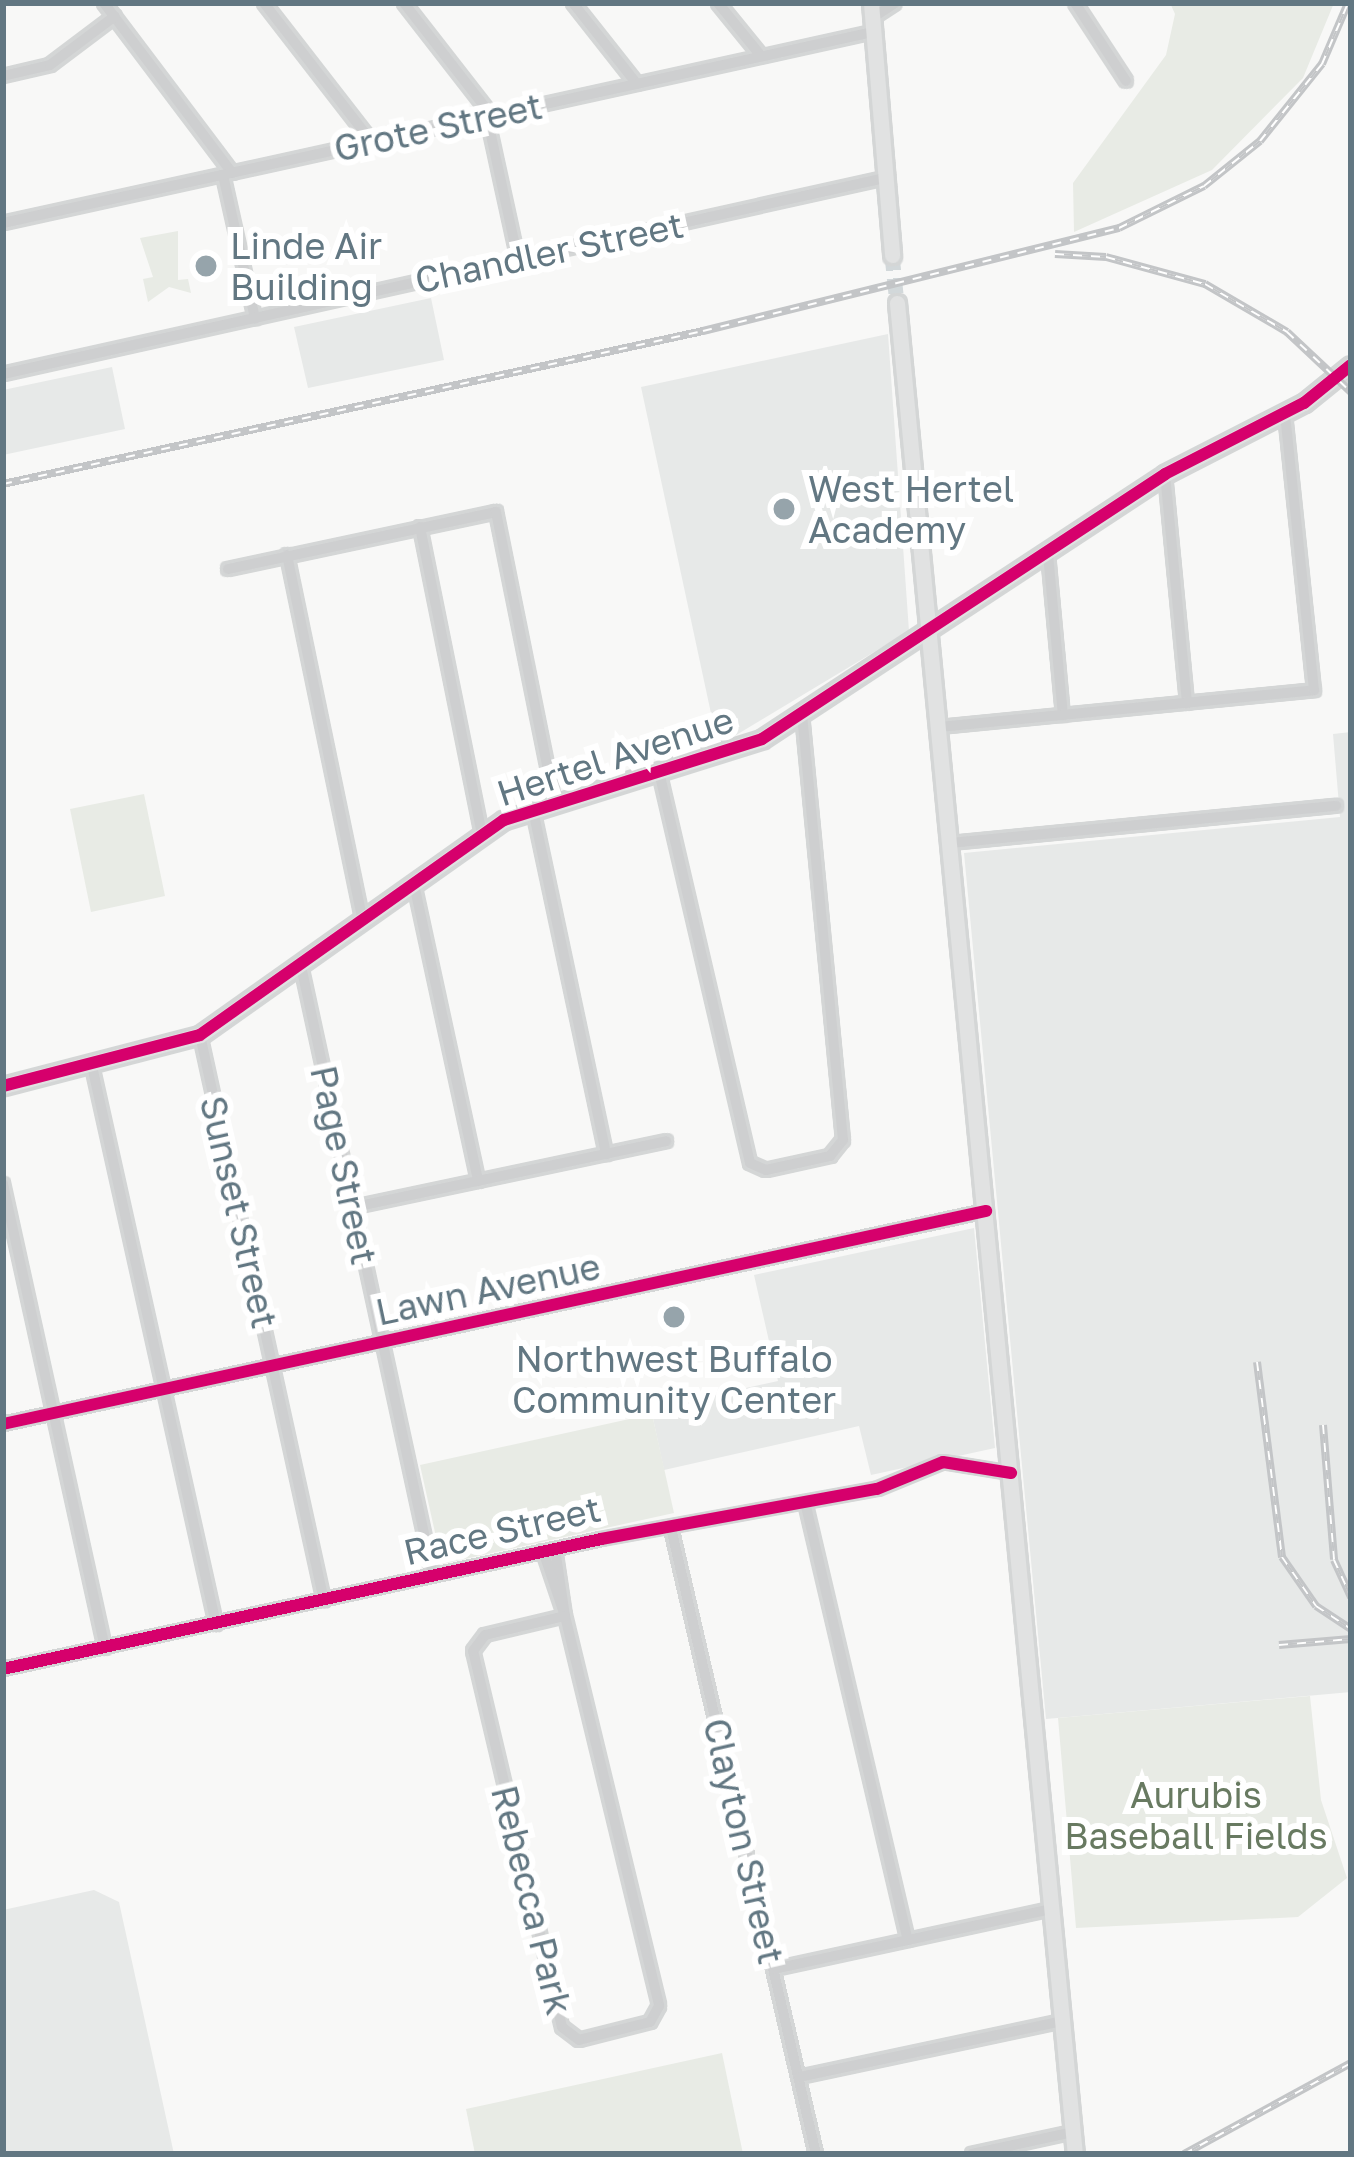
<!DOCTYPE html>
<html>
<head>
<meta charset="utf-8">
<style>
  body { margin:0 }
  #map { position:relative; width:1354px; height:2157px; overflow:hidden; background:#f8f8f7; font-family:"Golos Text",sans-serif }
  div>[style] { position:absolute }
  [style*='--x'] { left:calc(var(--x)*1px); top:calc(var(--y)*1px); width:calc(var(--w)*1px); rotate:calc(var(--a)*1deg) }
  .built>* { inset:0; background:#e7e9e8 }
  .green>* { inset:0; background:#e8ebe5 }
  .secondary-tunnel>* { height:15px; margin-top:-7.5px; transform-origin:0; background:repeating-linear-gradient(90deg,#d2d8da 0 15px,transparent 0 23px) }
  .roads { filter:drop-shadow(3px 0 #d4d6d6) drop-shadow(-3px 0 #d4d6d6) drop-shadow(0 3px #d4d6d6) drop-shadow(0 -3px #d4d6d6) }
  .street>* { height:10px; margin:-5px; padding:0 5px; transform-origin:5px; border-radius:5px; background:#cecfd0 }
  .secondary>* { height:15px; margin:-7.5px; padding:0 7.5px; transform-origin:7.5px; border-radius:7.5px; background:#e1e2e2 }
  .rail>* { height:8px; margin-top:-4px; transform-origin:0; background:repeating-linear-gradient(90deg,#fff 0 9px,#c3c5c7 0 18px); box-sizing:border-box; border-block:3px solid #c3c5c7 }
  .cycleway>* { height:12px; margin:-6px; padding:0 6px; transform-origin:6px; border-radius:6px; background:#d6006c }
  .dots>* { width:33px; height:33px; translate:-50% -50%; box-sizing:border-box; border:6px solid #fff; border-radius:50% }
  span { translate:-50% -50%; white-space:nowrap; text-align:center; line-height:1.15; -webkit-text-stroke:12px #fff; paint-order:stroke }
  .street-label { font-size:36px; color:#627782 }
  .poi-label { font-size:36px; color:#627782 }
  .left { translate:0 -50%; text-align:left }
  .park-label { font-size:36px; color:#687a61 }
  .frame { position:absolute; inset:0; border:6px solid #627782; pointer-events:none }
</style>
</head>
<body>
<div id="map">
  <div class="built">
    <div style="clip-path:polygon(431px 298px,444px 360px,308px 388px,294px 327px)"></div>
    <div style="clip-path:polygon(888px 334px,909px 631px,718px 746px,641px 387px)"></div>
    <div style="clip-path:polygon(112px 367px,125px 429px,3px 455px,3px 390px)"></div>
    <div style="clip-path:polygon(1351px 732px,1351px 1692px,1046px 1719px,964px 853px,1340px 817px,1333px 734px)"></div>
    <div style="clip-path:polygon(974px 1228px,995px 1448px,871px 1475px,859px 1426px,664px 1470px,651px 1409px,778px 1381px,754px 1275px)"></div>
    <div style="clip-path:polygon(94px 1890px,119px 1902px,174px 2154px,3px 2154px,3px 1910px)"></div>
  </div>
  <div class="green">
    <div style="clip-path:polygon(1170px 3px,1334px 3px,1303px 78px,1212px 170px,1074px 232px,1073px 183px,1166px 55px,1175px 14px)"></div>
    <div style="clip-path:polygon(178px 231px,178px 280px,188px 279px,191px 293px,169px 287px,148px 302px,143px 279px,153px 277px,140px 238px)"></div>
    <div style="clip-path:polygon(144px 794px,165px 896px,91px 912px,70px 809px)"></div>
    <div style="clip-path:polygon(652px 1414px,674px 1513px,442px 1564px,420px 1465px)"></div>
    <div style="clip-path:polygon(1310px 1696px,1321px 1800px,1347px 1878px,1298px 1917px,1076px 1928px,1058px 1718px)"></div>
    <div style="clip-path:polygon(722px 2053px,743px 2154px,475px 2154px,466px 2109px)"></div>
  </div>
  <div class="secondary-tunnel">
    <div style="--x:892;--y:255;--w:48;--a:84.1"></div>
  </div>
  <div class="roads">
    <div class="street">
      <div style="--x:104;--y:3;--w:213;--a:53"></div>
      <div style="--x:264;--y:3;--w:176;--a:52.2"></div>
      <div style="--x:404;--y:3;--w:143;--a:52.1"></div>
      <div style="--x:573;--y:3;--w:103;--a:51.7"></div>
      <div style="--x:718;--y:3;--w:68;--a:50.9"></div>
      <div style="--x:1075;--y:3;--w:93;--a:56.8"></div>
      <div style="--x:872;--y:18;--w:27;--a:-33"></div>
      <div style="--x:3;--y:76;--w:48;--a:-13.2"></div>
      <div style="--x:50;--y:65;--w:81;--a:-37"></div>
      <div style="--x:487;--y:117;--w:145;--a:77.7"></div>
      <div style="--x:223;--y:175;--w:147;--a:77.4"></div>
      <div style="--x:3;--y:223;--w:891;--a:-12.38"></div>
      <div style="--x:3;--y:374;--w:904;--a:-12.53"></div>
      <div style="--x:1165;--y:474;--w:230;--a:84.5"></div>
      <div style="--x:420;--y:527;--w:313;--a:78.6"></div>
      <div style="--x:1048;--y:554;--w:162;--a:84.7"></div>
      <div style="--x:287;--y:555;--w:374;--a:78.3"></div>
      <div style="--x:228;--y:569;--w:274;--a:-12"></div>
      <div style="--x:496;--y:512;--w:298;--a:78.6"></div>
      <div style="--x:939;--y:727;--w:377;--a:-5.6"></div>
      <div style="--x:1314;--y:690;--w:279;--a:-96"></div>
      <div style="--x:660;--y:776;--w:397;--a:76.9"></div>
      <div style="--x:750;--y:1163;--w:17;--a:24"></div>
      <div style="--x:766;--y:1170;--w:66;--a:-12.3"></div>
      <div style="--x:830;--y:1156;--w:21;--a:-51"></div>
      <div style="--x:843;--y:1140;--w:427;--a:-95.5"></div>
      <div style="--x:533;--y:810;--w:352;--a:78"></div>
      <div style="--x:950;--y:843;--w:388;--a:-5.5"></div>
      <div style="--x:414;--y:884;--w:304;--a:77.8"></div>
      <div style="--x:301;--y:966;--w:623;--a:77.77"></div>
      <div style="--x:200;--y:1035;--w:579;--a:77.64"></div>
      <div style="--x:92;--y:1066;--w:572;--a:77.47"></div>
      <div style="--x:3;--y:1184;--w:475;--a:77.6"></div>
      <div style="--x:354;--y:1207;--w:319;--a:-11.9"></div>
      <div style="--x:3;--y:1424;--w:1006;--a:-12.23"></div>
      <div style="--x:805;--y:1502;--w:450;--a:76.8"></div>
      <div style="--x:671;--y:1528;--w:643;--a:76.96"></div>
      <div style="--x:555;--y:1549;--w:68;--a:81.5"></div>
      <div style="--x:543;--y:1551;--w:69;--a:71.3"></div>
      <div style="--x:565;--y:1616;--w:401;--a:76.4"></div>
      <div style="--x:659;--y:2006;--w:18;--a:119"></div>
      <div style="--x:650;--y:2022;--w:73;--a:165.8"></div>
      <div style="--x:579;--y:2040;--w:21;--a:-143"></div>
      <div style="--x:562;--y:2027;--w:386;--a:-103.3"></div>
      <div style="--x:473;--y:1651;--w:20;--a:-53"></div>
      <div style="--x:485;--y:1635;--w:82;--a:-13.4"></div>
      <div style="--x:3;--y:1669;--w:612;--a:-12.26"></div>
      <div style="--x:601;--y:1539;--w:280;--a:-10.3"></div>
      <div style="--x:877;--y:1489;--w:71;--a:-22.2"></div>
      <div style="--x:943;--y:1462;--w:69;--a:9.2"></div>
      <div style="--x:774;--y:1969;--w:284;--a:-12.2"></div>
      <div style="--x:799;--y:2077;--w:270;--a:-12"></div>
      <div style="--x:972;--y:2154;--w:103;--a:-12.3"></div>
    </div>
    <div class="secondary">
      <div style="--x:871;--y:3;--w:253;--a:85.2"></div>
      <div style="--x:897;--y:303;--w:1860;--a:84.51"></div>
      <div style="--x:3;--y:1086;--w:203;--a:-14.5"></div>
      <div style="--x:200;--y:1035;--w:372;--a:-35.3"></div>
      <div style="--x:504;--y:820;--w:270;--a:-17.4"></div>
      <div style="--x:762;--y:739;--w:482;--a:-33.3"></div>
      <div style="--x:1165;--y:474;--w:156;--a:-27.1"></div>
      <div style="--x:1304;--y:403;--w:60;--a:-39"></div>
    </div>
  </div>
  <div class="rail">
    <div style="--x:1055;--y:254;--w:51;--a:3.4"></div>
    <div style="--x:1106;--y:257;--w:103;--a:15.3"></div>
    <div style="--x:1205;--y:284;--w:95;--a:30.3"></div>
    <div style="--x:1287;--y:332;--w:88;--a:43.2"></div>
    <div style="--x:3;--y:484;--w:717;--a:-12.33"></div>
    <div style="--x:703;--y:331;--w:429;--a:-13.9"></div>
    <div style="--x:1119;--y:228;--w:95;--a:-26.3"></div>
    <div style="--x:1204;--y:186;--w:72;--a:-38.8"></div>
    <div style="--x:1260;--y:141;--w:99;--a:-51.2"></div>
    <div style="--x:1322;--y:64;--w:66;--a:-66.9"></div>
    <div style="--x:1257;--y:1362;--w:197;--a:82.7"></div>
    <div style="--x:1282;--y:1557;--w:60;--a:55.2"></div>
    <div style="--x:1316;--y:1606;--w:42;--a:33.3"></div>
    <div style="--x:1323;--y:1425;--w:135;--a:85.3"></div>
    <div style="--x:1334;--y:1560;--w:41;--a:65.3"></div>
    <div style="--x:1279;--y:1645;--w:72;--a:-4.8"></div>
    <div style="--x:1184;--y:2154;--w:190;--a:-28.6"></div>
  </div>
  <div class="cycleway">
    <div style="--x:3;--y:1086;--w:203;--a:-14.5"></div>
    <div style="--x:200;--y:1035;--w:372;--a:-35.3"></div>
    <div style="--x:504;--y:820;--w:270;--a:-17.4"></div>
    <div style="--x:762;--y:739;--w:482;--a:-33.3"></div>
    <div style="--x:1165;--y:474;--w:156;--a:-27.1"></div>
    <div style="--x:1304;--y:403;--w:60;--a:-39"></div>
    <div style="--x:3;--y:1424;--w:1006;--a:-12.23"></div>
    <div style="--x:3;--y:1669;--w:612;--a:-12.26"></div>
    <div style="--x:601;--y:1539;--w:280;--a:-10.3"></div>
    <div style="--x:877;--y:1489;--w:71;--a:-22.2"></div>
    <div style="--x:943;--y:1462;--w:69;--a:9.2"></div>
  </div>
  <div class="dots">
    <div style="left:206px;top:266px;background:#96a4ab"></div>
    <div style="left:784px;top:509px;background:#96a4ab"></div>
    <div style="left:674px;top:1317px;background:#96a4ab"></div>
  </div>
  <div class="street-label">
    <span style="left:438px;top:127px;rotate:-12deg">Grote Street</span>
    <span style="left:549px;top:252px;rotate:-12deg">Chandler Street</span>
    <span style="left:615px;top:756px;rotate:-18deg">Hertel Avenue</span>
    <span style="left:344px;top:1165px;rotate:78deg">Page Street</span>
    <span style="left:239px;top:1212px;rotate:77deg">Sunset Street</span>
    <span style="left:488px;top:1289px;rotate:-12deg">Lawn Avenue</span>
    <span style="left:502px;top:1530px;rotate:-13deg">Race Street</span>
    <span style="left:744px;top:1841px;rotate:77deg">Clayton Street</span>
    <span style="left:532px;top:1900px;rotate:76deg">Rebecca Park</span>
  </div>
  <div class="poi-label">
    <span class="left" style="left:230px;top:266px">Linde Air<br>Building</span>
    <span class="left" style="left:808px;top:509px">West Hertel<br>Academy</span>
    <span style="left:674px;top:1379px">Northwest Buffalo<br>Community Center</span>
  </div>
  <div class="park-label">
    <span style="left:1196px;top:1815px">Aurubis<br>Baseball Fields</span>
  </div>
  <div class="frame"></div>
</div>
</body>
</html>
